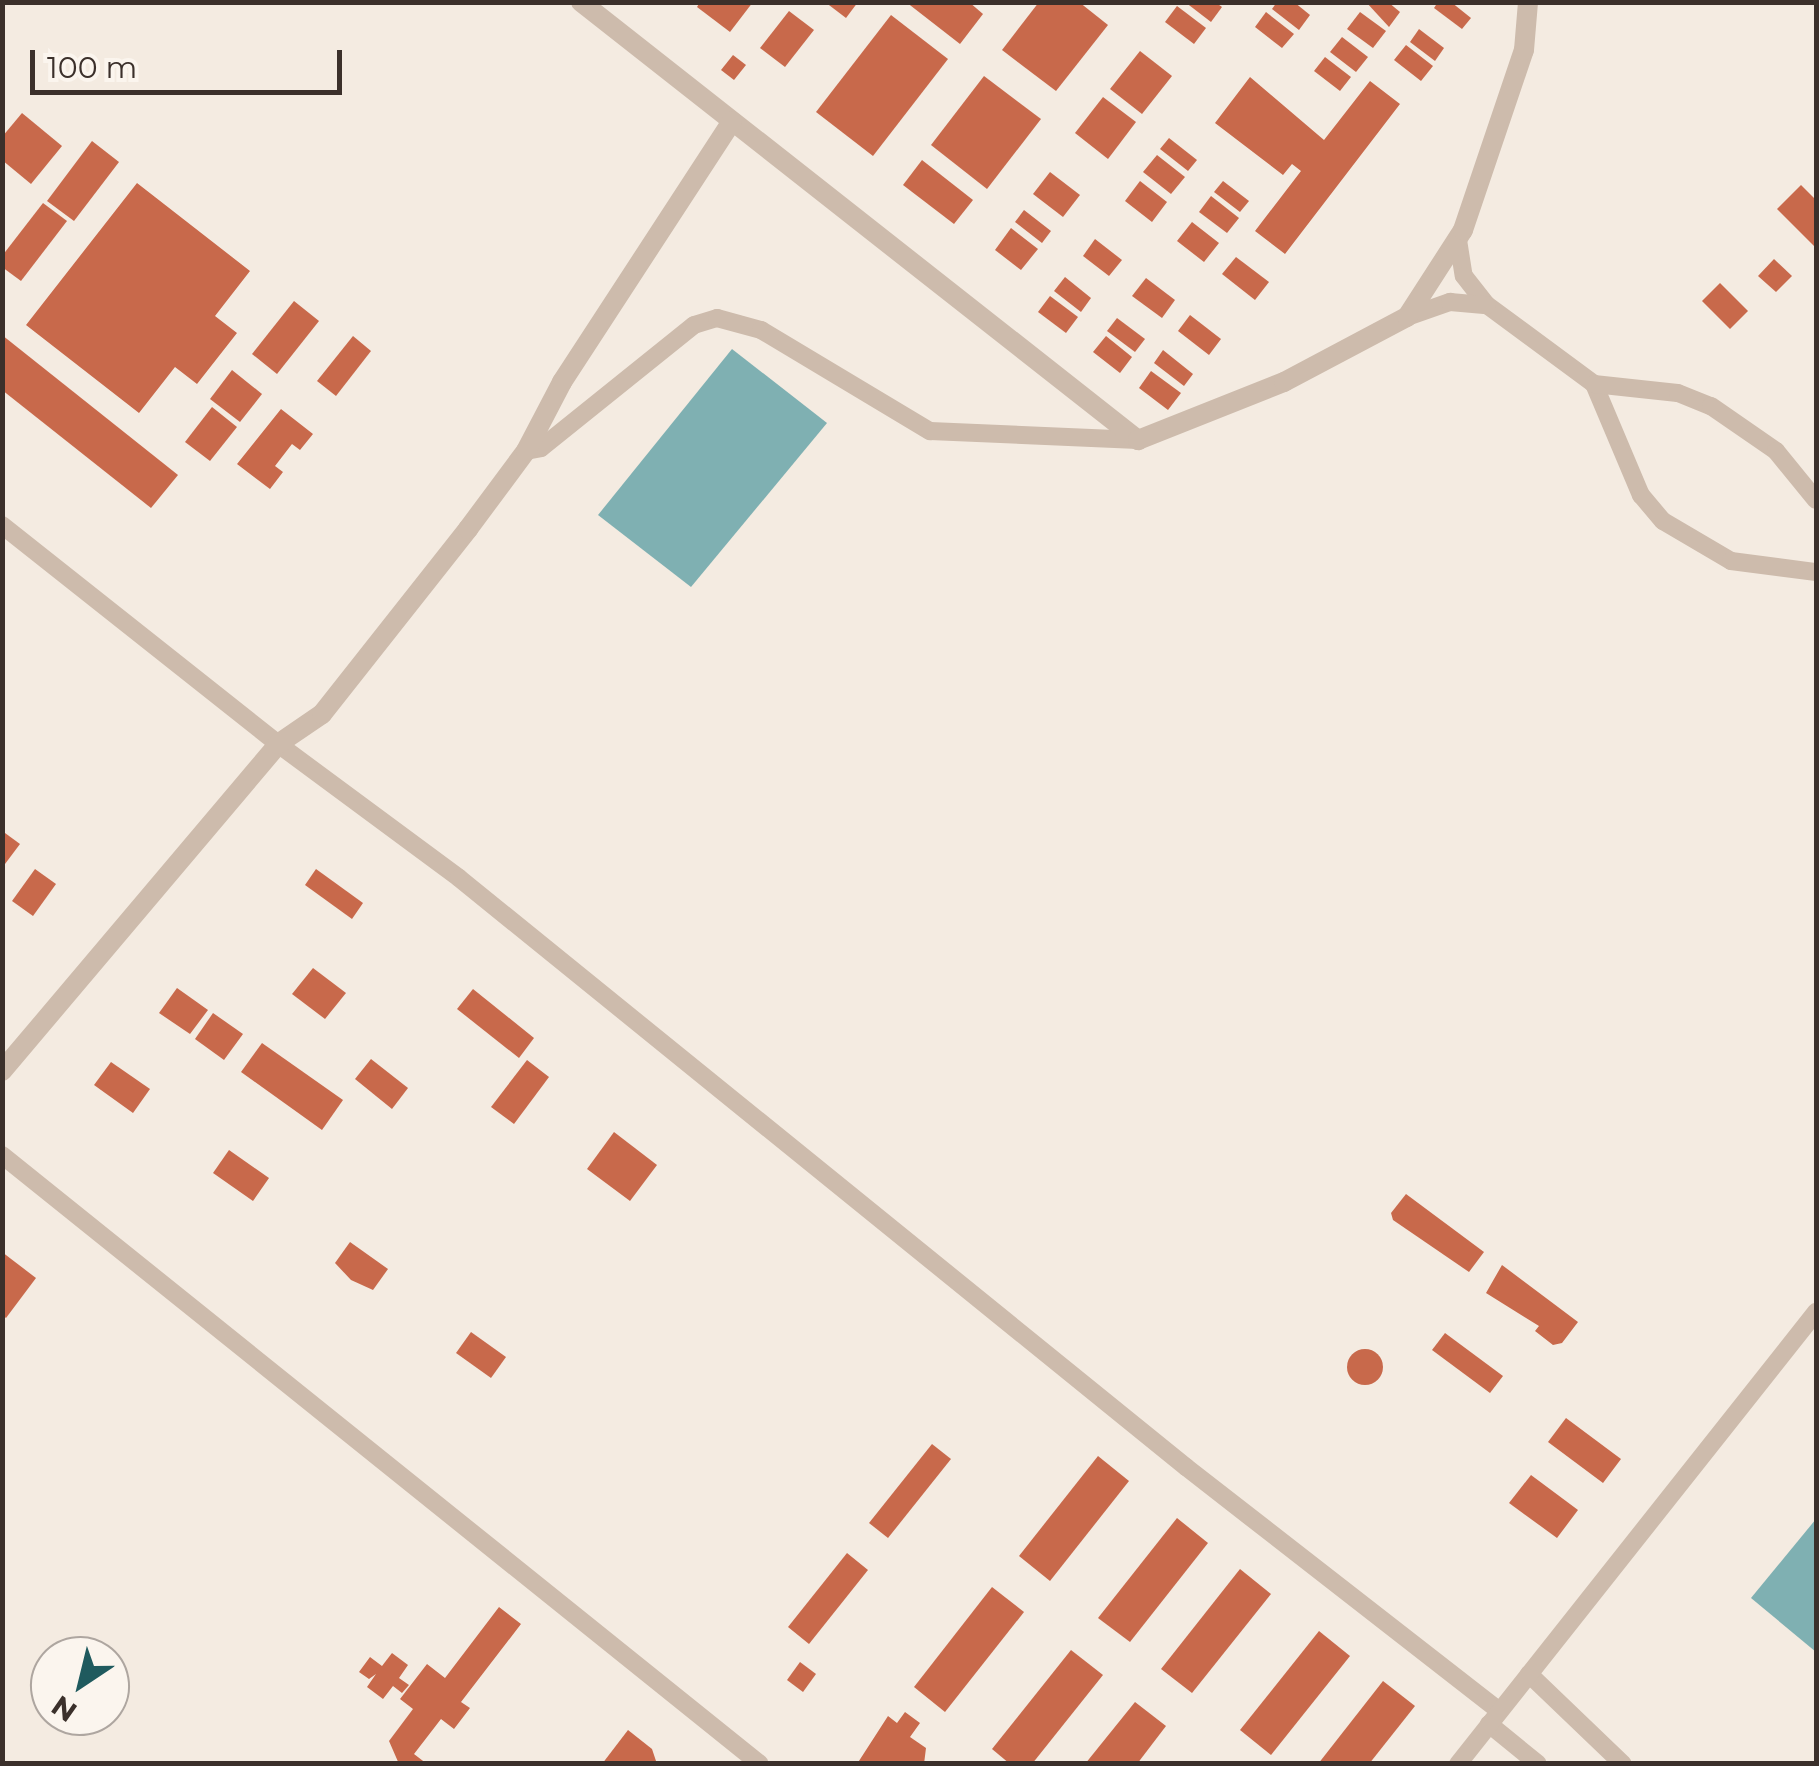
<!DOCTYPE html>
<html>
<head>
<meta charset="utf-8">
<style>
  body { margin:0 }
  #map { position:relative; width:1819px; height:1766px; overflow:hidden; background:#f4ebe1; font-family:Montserrat,sans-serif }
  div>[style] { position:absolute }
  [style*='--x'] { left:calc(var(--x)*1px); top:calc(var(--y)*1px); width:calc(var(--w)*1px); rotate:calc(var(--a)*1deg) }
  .water>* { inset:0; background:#7fb0b2 }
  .building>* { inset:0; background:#c8694b }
  .round { border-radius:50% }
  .minor>* { height:18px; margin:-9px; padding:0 9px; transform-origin:9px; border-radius:9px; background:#cdbbac }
  .tertiary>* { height:20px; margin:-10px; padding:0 10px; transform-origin:10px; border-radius:10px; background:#cdbbac }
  span { translate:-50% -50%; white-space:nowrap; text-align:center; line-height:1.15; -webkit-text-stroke:10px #fbf5ee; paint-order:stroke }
  .frame { position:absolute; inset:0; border:5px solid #3b302b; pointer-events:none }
  .north { position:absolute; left:30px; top:1636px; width:100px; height:100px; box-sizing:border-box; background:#fbf5ee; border:2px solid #aea6a0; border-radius:50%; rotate:215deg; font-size:28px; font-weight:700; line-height:40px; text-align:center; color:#3b302b }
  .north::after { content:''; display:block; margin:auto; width:35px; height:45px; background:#1f5a5e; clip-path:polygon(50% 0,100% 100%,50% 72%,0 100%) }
  .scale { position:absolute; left:30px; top:50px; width:312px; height:45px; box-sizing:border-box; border:5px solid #3b302b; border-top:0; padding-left:12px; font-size:30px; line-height:35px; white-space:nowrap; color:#3b302b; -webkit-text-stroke:8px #fbf5ee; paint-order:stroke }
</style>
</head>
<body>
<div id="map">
  <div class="water">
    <div style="clip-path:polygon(732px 349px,827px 423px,691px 587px,598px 515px)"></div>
    <div style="clip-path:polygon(1816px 1519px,1816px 1652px,1751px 1598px)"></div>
  </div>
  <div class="building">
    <div style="clip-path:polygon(700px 2px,753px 2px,730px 32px,697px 7px)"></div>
    <div style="clip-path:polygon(825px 2px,858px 2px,846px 18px)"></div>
    <div style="clip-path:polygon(906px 2px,969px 2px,983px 14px,960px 44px)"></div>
    <div style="clip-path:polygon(1039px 2px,1079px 2px,1108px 25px,1056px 91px,1002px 50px)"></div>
    <div style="clip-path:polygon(1185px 2px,1215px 2px,1222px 7px,1211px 22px)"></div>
    <div style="clip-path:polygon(1277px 2px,1294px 2px,1310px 15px,1299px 30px,1272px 9px)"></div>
    <div style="clip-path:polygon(1366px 2px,1388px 2px,1400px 12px,1389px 27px)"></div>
    <div style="clip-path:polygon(1438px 2px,1451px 2px,1471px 18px,1462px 29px,1434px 8px)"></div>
    <div style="clip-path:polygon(1177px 6px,1206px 28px,1194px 44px,1165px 22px)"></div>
    <div style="clip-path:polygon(789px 11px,814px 30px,785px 67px,760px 48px)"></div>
    <div style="clip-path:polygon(1266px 12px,1294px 34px,1282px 48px,1255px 27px)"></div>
    <div style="clip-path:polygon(1360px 12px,1386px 31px,1373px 48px,1347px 29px)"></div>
    <div style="clip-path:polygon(891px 15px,948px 59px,873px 156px,816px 112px)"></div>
    <div style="clip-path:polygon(1419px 29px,1444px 48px,1435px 61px,1410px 42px)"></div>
    <div style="clip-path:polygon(1342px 37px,1368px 57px,1356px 72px,1330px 52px)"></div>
    <div style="clip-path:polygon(1406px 45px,1433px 66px,1421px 81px,1394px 60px)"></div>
    <div style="clip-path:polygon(1140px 51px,1172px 76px,1142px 114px,1110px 89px)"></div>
    <div style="clip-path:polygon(733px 55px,746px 65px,734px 80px,721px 70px)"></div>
    <div style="clip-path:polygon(1325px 57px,1351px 77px,1340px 91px,1314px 71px)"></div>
    <div style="clip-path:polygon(984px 76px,1041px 119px,987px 189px,931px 145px)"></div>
    <div style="clip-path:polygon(1250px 77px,1324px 140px,1370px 81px,1400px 104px,1285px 254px,1255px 231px,1301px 171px,1292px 164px,1283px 175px,1215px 123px)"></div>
    <div style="clip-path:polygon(1103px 97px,1136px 122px,1108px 159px,1075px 133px)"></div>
    <div style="clip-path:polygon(22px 113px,62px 146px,31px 184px,2px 160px,2px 137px)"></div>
    <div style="clip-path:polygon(1169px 138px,1197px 160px,1188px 171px,1160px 149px)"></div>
    <div style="clip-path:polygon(92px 141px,119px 162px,74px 221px,47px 201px)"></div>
    <div style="clip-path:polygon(1157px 155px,1185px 177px,1171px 194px,1143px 172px)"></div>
    <div style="clip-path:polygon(922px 160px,973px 200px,954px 224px,903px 185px)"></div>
    <div style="clip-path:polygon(1050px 172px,1080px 195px,1063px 217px,1033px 194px)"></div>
    <div style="clip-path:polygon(1140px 181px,1167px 202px,1152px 222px,1125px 201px)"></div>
    <div style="clip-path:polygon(1223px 181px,1249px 201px,1240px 212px,1214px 192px)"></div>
    <div style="clip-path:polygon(137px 183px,250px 271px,215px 316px,237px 333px,197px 384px,175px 367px,139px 413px,26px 325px)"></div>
    <div style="clip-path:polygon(1801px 185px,1816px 200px,1816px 248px,1777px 209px)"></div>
    <div style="clip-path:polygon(1211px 196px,1239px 218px,1227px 233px,1199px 212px)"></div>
    <div style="clip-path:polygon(43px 203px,67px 221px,21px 281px,2px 267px,2px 256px)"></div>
    <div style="clip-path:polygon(1024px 210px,1051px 231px,1042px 243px,1015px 222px)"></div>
    <div style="clip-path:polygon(1192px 222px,1219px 243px,1204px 262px,1177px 241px)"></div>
    <div style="clip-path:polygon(1011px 228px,1038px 249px,1021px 270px,995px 250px)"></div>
    <div style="clip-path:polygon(1095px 239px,1122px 260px,1109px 276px,1083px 256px)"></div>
    <div style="clip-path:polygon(1236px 257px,1269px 282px,1255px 300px,1222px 274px)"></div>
    <div style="clip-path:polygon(1774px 259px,1792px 276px,1776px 292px,1758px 276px)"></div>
    <div style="clip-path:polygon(1065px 277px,1091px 298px,1081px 312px,1054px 291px)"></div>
    <div style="clip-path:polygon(1146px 278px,1175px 300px,1162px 318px,1132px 296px)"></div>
    <div style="clip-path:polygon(1720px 283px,1748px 311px,1730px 329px,1702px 301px)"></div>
    <div style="clip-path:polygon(1050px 296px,1078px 317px,1066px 333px,1038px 312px)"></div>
    <div style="clip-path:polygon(294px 301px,319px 321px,277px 374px,252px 354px)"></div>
    <div style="clip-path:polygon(1190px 315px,1221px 339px,1209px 355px,1178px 331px)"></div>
    <div style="clip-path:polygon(1117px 318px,1145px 339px,1135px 352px,1107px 331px)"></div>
    <div style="clip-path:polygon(2px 335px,178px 475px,151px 508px,2px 390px)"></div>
    <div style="clip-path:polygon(353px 336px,371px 351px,336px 396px,317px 381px)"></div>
    <div style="clip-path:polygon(1106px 336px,1132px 357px,1120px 373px,1093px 352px)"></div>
    <div style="clip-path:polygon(1163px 350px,1193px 374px,1184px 386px,1154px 363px)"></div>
    <div style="clip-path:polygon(232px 370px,262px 394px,240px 422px,210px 399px)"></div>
    <div style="clip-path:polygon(1151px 371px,1181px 393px,1168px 410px,1139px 388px)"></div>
    <div style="clip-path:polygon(212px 407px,237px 427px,210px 461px,185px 442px)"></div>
    <div style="clip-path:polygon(281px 409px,313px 434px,300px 450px,292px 444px,275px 466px,283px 472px,270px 489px,237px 464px)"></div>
    <div style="clip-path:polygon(5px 833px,20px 844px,2px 868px,2px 836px)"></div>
    <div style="clip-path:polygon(35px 869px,56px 884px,33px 916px,12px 901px)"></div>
    <div style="clip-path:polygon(316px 869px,363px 903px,352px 919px,305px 885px)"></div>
    <div style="clip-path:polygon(313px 968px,346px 993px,325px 1019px,292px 994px)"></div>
    <div style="clip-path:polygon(177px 988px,208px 1010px,190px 1034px,159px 1013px)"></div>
    <div style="clip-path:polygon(473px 989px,534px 1038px,519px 1058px,457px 1009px)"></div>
    <div style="clip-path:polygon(213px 1013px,243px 1034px,224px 1060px,195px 1039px)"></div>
    <div style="clip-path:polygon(262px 1043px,343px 1100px,322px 1130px,241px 1072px)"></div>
    <div style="clip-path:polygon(371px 1059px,408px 1088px,392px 1109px,355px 1079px)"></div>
    <div style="clip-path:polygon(527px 1060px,549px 1077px,514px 1124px,491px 1107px)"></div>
    <div style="clip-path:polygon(111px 1062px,150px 1089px,133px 1113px,94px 1085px)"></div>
    <div style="clip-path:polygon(614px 1132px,657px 1165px,630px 1201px,587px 1169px)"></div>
    <div style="clip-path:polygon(229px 1150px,269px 1178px,253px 1201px,213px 1173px)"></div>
    <div style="clip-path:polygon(1406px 1194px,1484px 1252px,1469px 1272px,1393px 1220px,1391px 1213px)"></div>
    <div style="clip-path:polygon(350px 1242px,388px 1269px,373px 1290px,351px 1280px,335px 1263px)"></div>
    <div style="clip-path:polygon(2px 1252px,36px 1278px,6px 1318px,2px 1315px)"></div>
    <div style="clip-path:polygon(1502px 1265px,1578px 1322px,1562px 1343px,1553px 1345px,1535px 1331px,1539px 1326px,1486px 1293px)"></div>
    <div style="clip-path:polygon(471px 1332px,506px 1357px,491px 1378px,456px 1353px)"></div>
    <div style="clip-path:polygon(1445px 1333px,1503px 1376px,1490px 1393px,1432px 1350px)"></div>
    <div class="round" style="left:1347px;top:1349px;width:36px;height:36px"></div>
    <div style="clip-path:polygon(1566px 1418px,1621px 1459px,1603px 1483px,1548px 1442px)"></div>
    <div style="clip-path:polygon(932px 1444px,951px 1459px,888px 1538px,869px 1523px)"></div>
    <div style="clip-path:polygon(1098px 1456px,1129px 1481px,1050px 1581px,1019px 1556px)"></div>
    <div style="clip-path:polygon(1531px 1475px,1578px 1510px,1557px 1538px,1509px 1503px)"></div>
    <div style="clip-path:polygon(1177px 1518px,1208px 1543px,1130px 1642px,1098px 1618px)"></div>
    <div style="clip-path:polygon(847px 1553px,868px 1570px,809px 1644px,788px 1627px)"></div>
    <div style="clip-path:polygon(1240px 1569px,1271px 1594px,1192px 1693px,1161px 1669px)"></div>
    <div style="clip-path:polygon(992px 1587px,1024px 1612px,945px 1712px,914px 1687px)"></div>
    <div style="clip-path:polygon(499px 1607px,521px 1624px,461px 1702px,470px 1708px,454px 1729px,441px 1719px,414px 1754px,427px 1764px,399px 1764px,389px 1741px,413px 1709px,400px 1699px,427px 1664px,445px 1678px)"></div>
    <div style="clip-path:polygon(1319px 1631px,1350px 1656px,1271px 1755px,1240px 1730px)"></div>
    <div style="clip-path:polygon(1071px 1650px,1103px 1675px,1032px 1764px,1010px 1764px,992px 1749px)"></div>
    <div style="clip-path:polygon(392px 1653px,408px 1665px,399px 1678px,409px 1685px,402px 1693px,393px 1686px,383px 1699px,367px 1687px,376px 1674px,369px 1679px,359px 1672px,370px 1657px,382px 1666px)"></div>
    <div style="clip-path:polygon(800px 1662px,816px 1674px,803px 1692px,787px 1680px)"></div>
    <div style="clip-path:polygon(1383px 1681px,1415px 1706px,1369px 1764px,1318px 1764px)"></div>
    <div style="clip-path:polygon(1135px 1702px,1166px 1726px,1137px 1764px,1085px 1764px)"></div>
    <div style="clip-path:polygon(905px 1712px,920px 1723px,910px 1737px,926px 1748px,924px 1764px,857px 1764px,888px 1716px,897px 1723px)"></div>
    <div style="clip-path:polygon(628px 1730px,652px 1749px,657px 1764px,602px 1764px)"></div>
  </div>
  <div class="minor">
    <div style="--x:1458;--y:240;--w:36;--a:81"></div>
    <div style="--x:1464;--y:276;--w:37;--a:52"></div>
    <div style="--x:1487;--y:305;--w:133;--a:36.4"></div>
    <div style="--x:1594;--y:384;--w:121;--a:67.1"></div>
    <div style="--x:1641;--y:495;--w:34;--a:50"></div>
    <div style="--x:1663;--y:521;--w:79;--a:30.5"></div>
    <div style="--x:1731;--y:561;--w:86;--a:7.4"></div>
    <div style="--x:1407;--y:317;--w:46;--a:-19.2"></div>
    <div style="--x:1450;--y:302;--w:37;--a:5"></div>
    <div style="--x:1594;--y:384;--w:84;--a:6.1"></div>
    <div style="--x:1678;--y:393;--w:35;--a:22"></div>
    <div style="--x:1711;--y:406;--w:79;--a:34.7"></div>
    <div style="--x:1776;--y:451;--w:63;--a:50.8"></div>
    <div style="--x:526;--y:451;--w:15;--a:-11"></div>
    <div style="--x:541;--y:448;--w:196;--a:-38.8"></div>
    <div style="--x:694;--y:325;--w:24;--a:-17"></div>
    <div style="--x:717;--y:318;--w:46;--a:15.3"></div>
    <div style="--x:761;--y:330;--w:197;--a:30.9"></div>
    <div style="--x:930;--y:431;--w:208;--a:2.5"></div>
    <div style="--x:2;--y:525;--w:352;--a:38.4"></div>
    <div style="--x:278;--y:744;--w:225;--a:36.5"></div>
    <div style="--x:459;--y:878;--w:936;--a:39.01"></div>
    <div style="--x:1186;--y:1467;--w:397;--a:37.9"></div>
    <div style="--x:2;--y:1155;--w:972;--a:38.78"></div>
    <div style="--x:1529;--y:1674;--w:130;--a:43.8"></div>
    <div style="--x:1489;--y:1724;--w:63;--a:39.2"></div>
    <div style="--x:1458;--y:1764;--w:577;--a:-51.62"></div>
  </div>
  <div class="tertiary">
    <div style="--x:581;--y:2;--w:709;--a:38.18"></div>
    <div style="--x:1138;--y:440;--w:157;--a:-21.7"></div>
    <div style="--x:1284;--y:382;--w:139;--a:-27.9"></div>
    <div style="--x:1407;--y:317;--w:103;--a:-57.2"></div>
    <div style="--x:1463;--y:230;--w:190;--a:-71.3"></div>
    <div style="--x:1524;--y:50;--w:48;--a:-85.2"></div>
    <div style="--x:2;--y:1071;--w:428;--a:-49.8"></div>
    <div style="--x:278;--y:744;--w:53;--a:-34.3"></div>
    <div style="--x:322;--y:714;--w:236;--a:-51.7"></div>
    <div style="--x:468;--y:529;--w:97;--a:-53.4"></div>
    <div style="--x:526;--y:451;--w:78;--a:-62.4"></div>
    <div style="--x:562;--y:382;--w:311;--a:-56.9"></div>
  </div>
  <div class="frame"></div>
  <div class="north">N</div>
  <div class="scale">100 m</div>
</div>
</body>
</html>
